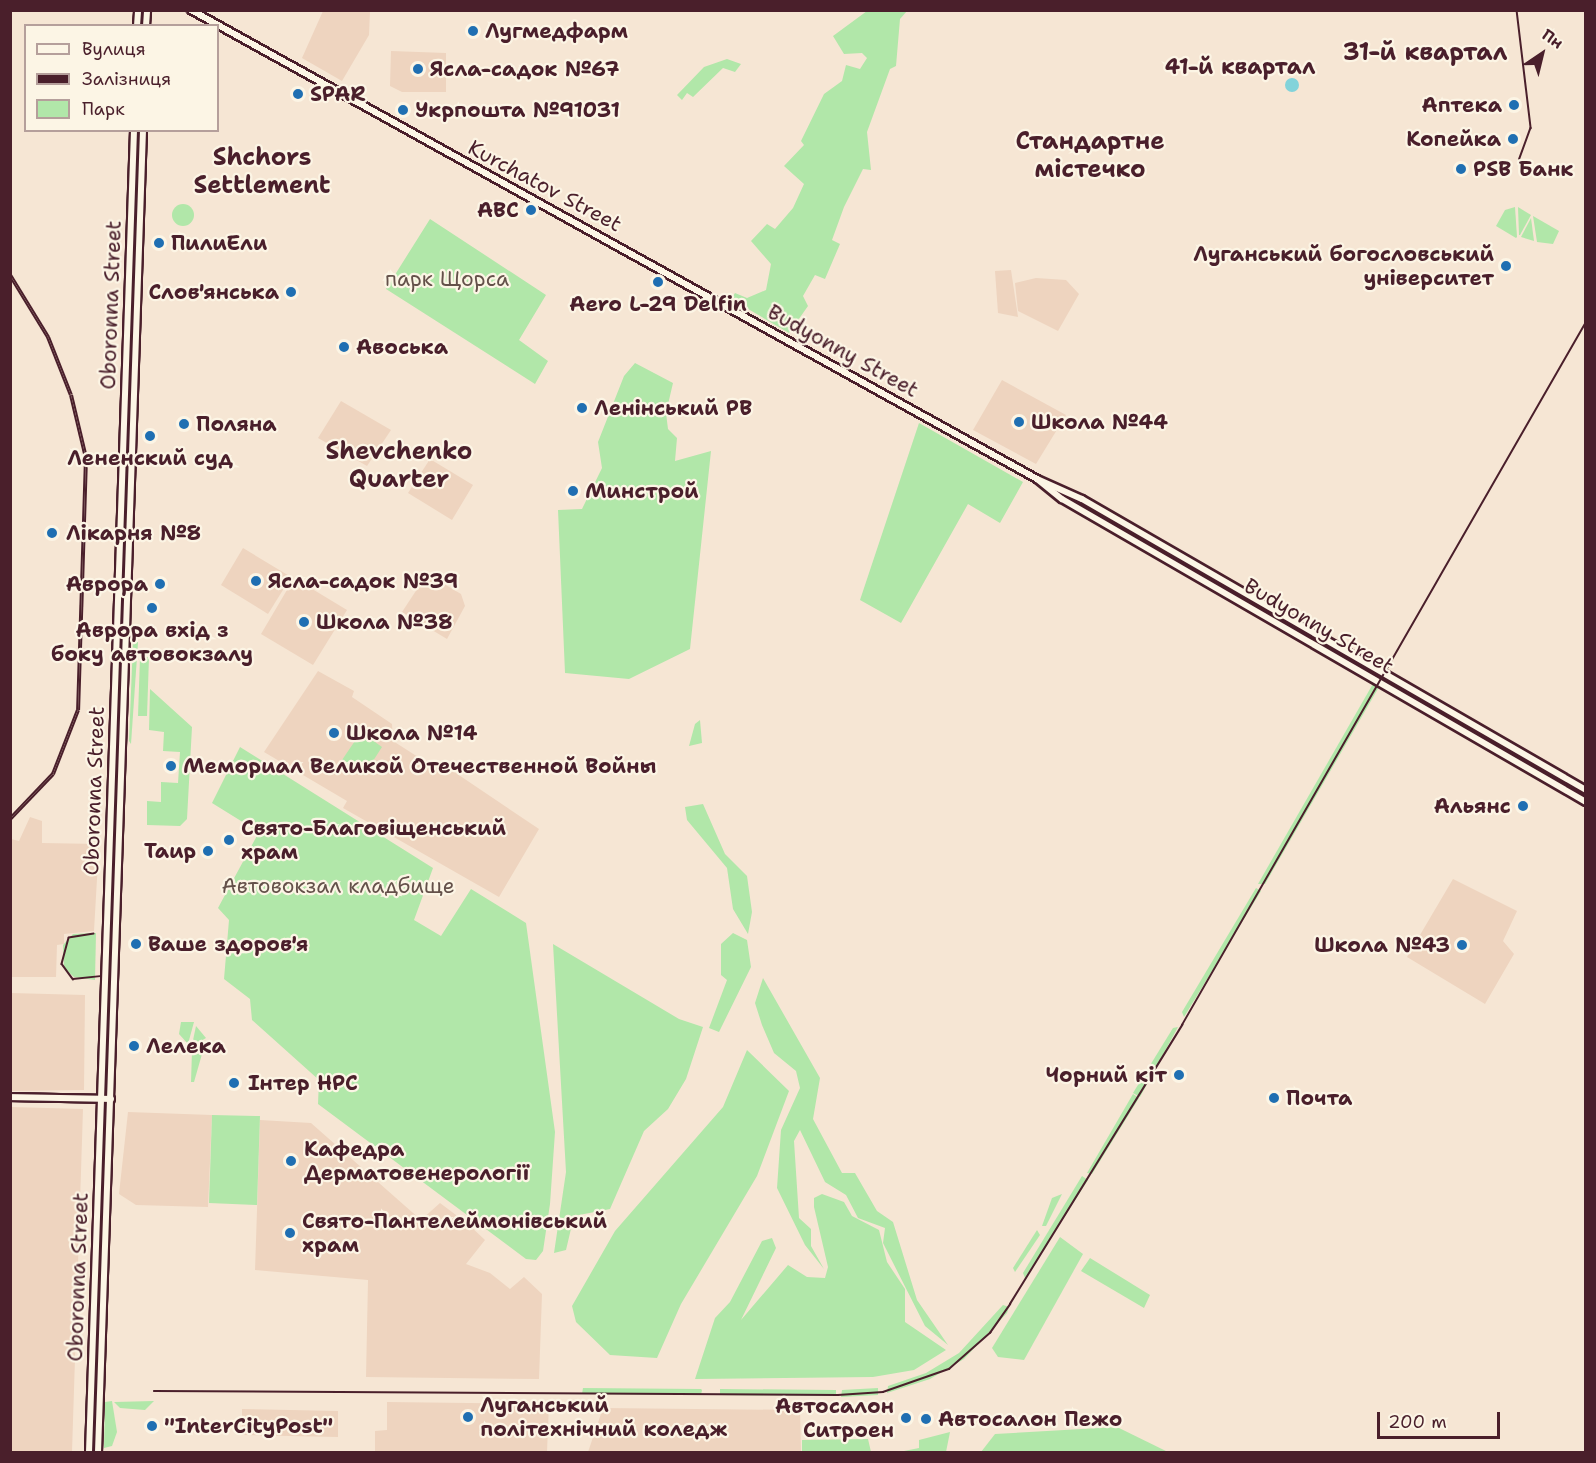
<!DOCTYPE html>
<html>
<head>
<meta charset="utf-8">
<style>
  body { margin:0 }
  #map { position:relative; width:1596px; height:1463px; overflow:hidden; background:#f6e6d4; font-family:"Shantell Sans",sans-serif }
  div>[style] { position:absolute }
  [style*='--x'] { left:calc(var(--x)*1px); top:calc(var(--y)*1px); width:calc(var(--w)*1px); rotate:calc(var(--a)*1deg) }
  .built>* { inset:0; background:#eed4bf }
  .green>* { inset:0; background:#b1e7a9 }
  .round { border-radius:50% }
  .water>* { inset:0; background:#82d3da }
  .roads { filter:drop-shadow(2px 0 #4a1f2b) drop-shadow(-2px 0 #4a1f2b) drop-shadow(0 2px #4a1f2b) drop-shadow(0 -2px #4a1f2b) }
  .secondary>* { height:6px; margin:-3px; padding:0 3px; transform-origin:3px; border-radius:3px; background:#fcf5e5 }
  .primary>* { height:6px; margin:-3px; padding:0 3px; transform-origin:3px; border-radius:3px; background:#fcf5e5 }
  .tram>* { height:1.5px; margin:-0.75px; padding:0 0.75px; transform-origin:0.75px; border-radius:0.75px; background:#4a1f2b }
  .rail>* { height:4px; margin-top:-2px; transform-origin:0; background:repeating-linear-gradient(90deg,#fcf5e5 0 4.5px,#4a1f2b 0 9px); box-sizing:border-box; border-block:2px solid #4a1f2b }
  .dots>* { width:16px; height:16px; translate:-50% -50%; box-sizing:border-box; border:3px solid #fcf5e5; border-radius:50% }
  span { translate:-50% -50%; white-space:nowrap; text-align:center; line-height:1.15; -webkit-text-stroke:4.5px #fcf5e5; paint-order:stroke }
  .poi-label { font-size:21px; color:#4a1f2b; font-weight:700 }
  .left { translate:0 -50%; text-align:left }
  .right { translate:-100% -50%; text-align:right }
  .street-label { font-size:21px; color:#4a1f2b }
  .park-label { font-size:21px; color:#64514a }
  .neighbourhood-label { font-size:22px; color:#4a1f2b; font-weight:700 }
  .quarter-label { font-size:24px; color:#4a1f2b; font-weight:700 }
  .frame { position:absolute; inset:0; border:12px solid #4a1f2b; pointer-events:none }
  .legend { position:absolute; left:24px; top:24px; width:195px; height:108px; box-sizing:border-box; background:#fcf5e5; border:2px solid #b59f9b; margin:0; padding:8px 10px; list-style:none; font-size:18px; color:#4a1f2b }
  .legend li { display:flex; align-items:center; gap:12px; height:30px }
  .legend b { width:30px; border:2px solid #b59f9b }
  .north { position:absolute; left:1512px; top:24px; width:60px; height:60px; -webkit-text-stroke:4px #fcf5e5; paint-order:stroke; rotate:35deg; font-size:16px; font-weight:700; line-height:24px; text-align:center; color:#4a1f2b }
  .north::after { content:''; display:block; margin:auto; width:21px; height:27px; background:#4a1f2b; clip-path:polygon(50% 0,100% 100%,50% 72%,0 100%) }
  .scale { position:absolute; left:1377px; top:1412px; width:123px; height:27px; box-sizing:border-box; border:3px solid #4a1f2b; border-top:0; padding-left:8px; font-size:18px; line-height:21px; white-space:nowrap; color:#4a1f2b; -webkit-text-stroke:4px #fcf5e5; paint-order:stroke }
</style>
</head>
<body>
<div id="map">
  <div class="built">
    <div style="clip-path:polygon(323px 11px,370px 11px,369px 35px,342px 81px,302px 58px)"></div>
    <div style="clip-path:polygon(391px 51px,446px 53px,446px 92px,402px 92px,390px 86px)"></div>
    <div style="clip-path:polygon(1011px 270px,1018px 317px,998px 313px,995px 271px)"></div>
    <div style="clip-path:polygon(1036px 278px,1066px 280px,1079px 294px,1058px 331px,1018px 311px,1015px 283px)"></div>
    <div style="clip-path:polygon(1002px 380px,1066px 415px,1036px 464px,973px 430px)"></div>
    <div style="clip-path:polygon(341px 401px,391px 430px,367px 466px,318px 438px)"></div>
    <div style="clip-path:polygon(430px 459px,473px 485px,452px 520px,408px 493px)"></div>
    <div style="clip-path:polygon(243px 548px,291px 577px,268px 614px,221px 585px)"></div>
    <div style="clip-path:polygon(427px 574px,461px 594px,465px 606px,447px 639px,402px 612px)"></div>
    <div style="clip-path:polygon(294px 578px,347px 610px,313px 665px,261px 634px)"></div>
    <div style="clip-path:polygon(318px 671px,354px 691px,352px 697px,392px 724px,393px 741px,429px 764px,438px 761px,539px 829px,499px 897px,343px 808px,347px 801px,264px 752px)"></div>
    <div style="clip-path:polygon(30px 817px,42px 821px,42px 843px,99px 844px,94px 931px,64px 934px,64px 944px,57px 945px,56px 977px,11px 977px,11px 839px,19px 841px)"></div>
    <div style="clip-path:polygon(1453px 879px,1517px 911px,1503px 941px,1514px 954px,1485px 1004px,1407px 957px)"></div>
    <div style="clip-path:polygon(11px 993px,85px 995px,84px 1090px,11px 1091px)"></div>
    <div style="clip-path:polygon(11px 1107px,83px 1109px,72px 1452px,11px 1452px)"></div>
    <div style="clip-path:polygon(128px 1112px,212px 1115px,208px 1207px,136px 1205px,119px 1194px)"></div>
    <div style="clip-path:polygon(260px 1120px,311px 1123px,421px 1220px,440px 1203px,468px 1224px,485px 1240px,466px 1264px,490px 1273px,510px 1289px,524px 1277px,542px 1294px,539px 1379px,366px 1377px,368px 1280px,255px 1270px)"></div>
    <div style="clip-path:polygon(387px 1402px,549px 1404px,547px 1452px,375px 1452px,375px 1431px,387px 1430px)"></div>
    <div style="clip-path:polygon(603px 1408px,800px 1410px,801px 1452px,588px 1452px)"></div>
    <div style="clip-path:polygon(242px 1409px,338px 1411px,338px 1437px,242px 1435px)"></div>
  </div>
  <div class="green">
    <div style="clip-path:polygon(867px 11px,907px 11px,900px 19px,896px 66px,890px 69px,867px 132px,871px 170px,863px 169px,844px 207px,832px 240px,840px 244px,825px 279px,815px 275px,803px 296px,808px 306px,789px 333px,731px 299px,735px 293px,747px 298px,766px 290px,771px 264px,751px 241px,767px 224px,775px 229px,793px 208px,804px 184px,784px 166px,804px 145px,801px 141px,824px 94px,842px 81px,846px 65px,860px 69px,867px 58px,862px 53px,844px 54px,833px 36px)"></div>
    <div style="clip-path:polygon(727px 59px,741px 64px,735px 72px,723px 68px,693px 97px,687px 93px,682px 100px,677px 95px,704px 67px)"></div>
    <div class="round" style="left:172px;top:204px;width:22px;height:22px"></div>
    <div style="clip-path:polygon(1515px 207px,1517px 237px,1516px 238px,1496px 226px,1505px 210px)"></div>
    <div style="clip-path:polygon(1518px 207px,1531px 215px,1520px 235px,1519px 235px)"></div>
    <div style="clip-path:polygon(1533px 216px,1559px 231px,1553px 244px,1537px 242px)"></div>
    <div style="clip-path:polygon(1531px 218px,1534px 241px,1521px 237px)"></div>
    <div style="clip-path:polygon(430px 219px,546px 295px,519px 340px,548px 361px,535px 384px,386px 289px)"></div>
    <div style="clip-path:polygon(635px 363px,673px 383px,666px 413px,668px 429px,677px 438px,675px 461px,711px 451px,690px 649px,629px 679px,565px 673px,558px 510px,582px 509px,602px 468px,598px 442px,624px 376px)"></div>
    <div style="clip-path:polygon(919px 423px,1023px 482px,1000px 523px,968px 504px,901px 623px,860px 600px)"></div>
    <div style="clip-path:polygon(1046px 485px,1075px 499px,1256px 604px,1252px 605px)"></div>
    <div style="clip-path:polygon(1266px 608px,1370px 668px,1370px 671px,1265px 612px)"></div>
    <div style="clip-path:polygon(133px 642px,138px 642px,131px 744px,129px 741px)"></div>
    <div style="clip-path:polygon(140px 657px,149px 657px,147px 716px,138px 716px)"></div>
    <div style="clip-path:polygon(1393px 680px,1515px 753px,1515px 755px,1392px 684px)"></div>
    <div style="clip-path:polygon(1374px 682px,1379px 687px,1265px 884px,1258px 884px)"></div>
    <div style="clip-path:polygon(150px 689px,192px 727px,187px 819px,180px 826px,147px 825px,147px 801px,161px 802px,161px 782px,178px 783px,180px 752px,163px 751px,164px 732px,149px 730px)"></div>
    <div style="clip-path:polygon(700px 720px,702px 743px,689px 746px,695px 724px)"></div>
    <div style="clip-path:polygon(361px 732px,382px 747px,364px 775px,342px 760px)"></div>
    <div style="clip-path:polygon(240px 747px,433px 868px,414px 920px,441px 936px,471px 889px,526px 923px,555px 1132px,550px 1204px,543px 1251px,536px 1260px,526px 1259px,318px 1104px,319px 1080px,252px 1020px,250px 999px,224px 979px,229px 920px,218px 908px,259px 832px,212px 803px)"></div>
    <div style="clip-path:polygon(1530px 761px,1585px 794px,1585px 799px,1526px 764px)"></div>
    <div style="clip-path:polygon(703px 804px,725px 854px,747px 876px,752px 912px,748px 934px,733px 909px,727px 868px,687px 820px,685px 807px)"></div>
    <div style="clip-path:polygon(1256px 888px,1261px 891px,1184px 1017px,1182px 1012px)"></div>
    <div style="clip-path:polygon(96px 933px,95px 980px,74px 977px,64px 968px,63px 945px,73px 934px)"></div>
    <div style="clip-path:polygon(733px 933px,747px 940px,751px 967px,719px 1032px,709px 1028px,727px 980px,721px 975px,721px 944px)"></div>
    <div style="clip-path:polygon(553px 944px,679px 1019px,703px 1027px,686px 1079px,668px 1109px,644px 1131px,610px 1209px,574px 1216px,566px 1250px,554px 1253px,566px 1172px)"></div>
    <div style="clip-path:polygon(763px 978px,820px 1078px,813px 1119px,842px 1173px,855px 1173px,877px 1211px,893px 1222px,917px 1300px,948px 1345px,925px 1326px,883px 1243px,885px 1228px,858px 1218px,846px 1195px,825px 1182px,800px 1130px,794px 1141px,799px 1218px,811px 1229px,811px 1246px,824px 1269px,805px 1245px,777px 1188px,781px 1130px,800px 1088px,796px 1071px,774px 1053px,762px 1025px,755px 1003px)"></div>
    <div style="clip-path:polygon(181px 1022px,194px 1022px,188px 1044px,179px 1034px)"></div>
    <div style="clip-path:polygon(196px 1026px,206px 1038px,194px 1045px,192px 1045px)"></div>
    <div style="clip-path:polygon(1178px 1027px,1140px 1097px,1133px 1093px,1173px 1028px)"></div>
    <div style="clip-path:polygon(204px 1047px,194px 1082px,191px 1082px,192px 1050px)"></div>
    <div style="clip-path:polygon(747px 1050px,789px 1091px,757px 1176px,681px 1304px,657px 1358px,610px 1355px,576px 1322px,572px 1306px,615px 1231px,723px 1107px)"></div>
    <div style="clip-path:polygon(1133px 1094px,1139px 1098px,1092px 1174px,1087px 1173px)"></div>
    <div style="clip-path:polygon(212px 1115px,260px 1116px,257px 1205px,209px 1203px)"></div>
    <div style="clip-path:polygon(1082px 1176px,1088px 1180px,1025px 1278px,1023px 1273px)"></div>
    <div style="clip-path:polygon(822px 1194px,844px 1202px,852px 1216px,879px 1230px,887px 1262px,905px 1289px,905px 1322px,946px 1350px,914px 1370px,873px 1377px,695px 1379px,715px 1318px,730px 1302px,762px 1241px,772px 1238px,776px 1248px,741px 1320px,788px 1265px,807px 1277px,825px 1278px,828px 1267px,814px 1207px,814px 1198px)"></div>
    <div style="clip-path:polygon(1062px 1194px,1046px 1226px,1042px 1226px,1052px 1198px)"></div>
    <div style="clip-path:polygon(1037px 1230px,1040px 1235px,1015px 1272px,1013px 1268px)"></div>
    <div style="clip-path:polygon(1060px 1237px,1083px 1254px,1024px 1360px,998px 1357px,992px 1348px)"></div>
    <div style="clip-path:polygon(1090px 1258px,1150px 1295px,1144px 1308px,1081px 1271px)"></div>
    <div style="clip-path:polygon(1003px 1305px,1009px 1307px,1007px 1313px,964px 1359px,930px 1379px,887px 1393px,888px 1386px,926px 1373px,959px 1353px)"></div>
    <div style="clip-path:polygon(583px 1388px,701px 1389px,702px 1390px,701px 1395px,582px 1394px)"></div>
    <div style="clip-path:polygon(878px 1388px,878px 1395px,841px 1397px,842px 1390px)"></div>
    <div style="clip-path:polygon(720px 1389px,836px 1390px,836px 1396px,720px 1395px)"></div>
    <div style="clip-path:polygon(112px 1401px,117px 1432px,112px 1446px,104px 1448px,105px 1402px)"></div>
    <div style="clip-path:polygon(154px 1401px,145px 1410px,120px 1408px,114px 1402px)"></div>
    <div style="clip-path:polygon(1117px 1427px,1168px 1452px,981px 1452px,995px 1434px)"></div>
    <div style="clip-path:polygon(950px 1432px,946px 1452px,899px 1452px,919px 1448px,919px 1440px)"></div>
    <div style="clip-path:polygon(868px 1439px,871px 1452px,802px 1452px,802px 1440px)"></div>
  </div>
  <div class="water">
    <div class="round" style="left:1285px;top:78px;width:14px;height:14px"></div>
  </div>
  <div class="roads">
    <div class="secondary">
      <div style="--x:191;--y:10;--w:967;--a:29"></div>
      <div style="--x:1037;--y:479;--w:49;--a:24"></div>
      <div style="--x:1082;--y:499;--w:582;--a:30"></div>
      <div style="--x:1037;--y:479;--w:32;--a:39"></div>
      <div style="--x:1062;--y:499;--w:605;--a:30.04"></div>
    </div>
    <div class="primary">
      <div style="--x:137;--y:26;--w:16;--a:-86"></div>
      <div style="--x:146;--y:26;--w:16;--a:-86"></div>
      <div style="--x:10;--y:1097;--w:101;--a:1.1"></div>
      <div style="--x:89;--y:1452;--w:1323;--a:-88.05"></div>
      <div style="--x:98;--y:1452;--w:1323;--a:-88.05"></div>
    </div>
  </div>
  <div class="tram">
    <div style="--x:1517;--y:10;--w:119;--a:83.2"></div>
    <div style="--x:1531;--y:128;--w:33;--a:110"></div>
    <div style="--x:94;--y:934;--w:25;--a:171"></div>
    <div style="--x:69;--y:938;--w:27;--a:105"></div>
    <div style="--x:62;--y:964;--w:19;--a:54"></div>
    <div style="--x:73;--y:979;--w:27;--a:-6"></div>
    <div style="--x:154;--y:1391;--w:684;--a:0.34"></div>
    <div style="--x:838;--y:1395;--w:45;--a:-3.8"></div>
    <div style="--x:883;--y:1392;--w:70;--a:-19.2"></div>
    <div style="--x:949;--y:1369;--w:55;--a:-41.3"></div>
    <div style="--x:990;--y:1333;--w:35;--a:-55"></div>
    <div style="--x:1010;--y:1304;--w:328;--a:-58.3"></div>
    <div style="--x:1182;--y:1025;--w:811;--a:-60.11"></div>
  </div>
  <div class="rail">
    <div style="--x:10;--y:275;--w:73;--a:58.5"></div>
    <div style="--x:48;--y:337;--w:62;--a:68.4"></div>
    <div style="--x:71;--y:395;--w:65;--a:76.6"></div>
    <div style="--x:86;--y:458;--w:252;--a:91.8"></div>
    <div style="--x:78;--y:710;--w:69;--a:111.3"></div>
    <div style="--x:53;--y:774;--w:62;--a:133.7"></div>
  </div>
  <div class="dots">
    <div style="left:473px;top:31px;background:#1f6fb2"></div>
    <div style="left:418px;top:69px;background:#1f6fb2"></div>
    <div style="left:298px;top:94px;background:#1f6fb2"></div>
    <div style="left:1514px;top:105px;background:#1f6fb2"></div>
    <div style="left:403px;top:110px;background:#1f6fb2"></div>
    <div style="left:1513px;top:139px;background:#1f6fb2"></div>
    <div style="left:1461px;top:169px;background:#1f6fb2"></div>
    <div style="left:531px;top:210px;background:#1f6fb2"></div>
    <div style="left:159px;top:243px;background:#1f6fb2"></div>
    <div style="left:1506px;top:266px;background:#1f6fb2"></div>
    <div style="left:658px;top:282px;background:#1f6fb2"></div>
    <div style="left:291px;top:292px;background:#1f6fb2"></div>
    <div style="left:344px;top:347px;background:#1f6fb2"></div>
    <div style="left:582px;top:408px;background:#1f6fb2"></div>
    <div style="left:1019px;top:422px;background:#1f6fb2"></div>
    <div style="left:184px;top:424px;background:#1f6fb2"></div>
    <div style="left:150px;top:436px;background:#1f6fb2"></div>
    <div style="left:573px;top:491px;background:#1f6fb2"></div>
    <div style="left:52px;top:533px;background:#1f6fb2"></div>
    <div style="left:256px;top:581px;background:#1f6fb2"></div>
    <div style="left:160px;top:584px;background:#1f6fb2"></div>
    <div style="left:152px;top:608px;background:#1f6fb2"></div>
    <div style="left:304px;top:622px;background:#1f6fb2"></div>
    <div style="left:334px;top:733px;background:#1f6fb2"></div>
    <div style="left:171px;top:766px;background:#1f6fb2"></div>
    <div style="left:1523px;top:806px;background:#1f6fb2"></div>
    <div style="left:229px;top:840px;background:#1f6fb2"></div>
    <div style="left:208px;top:851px;background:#1f6fb2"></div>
    <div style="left:136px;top:944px;background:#1f6fb2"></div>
    <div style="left:1462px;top:945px;background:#1f6fb2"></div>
    <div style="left:134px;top:1046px;background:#1f6fb2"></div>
    <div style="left:1179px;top:1075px;background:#1f6fb2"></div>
    <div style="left:234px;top:1083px;background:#1f6fb2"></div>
    <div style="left:1274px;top:1098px;background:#1f6fb2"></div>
    <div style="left:291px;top:1161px;background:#1f6fb2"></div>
    <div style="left:290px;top:1233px;background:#1f6fb2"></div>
    <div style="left:468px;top:1417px;background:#1f6fb2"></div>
    <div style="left:906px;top:1418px;background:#1f6fb2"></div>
    <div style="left:926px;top:1419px;background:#1f6fb2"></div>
    <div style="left:152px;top:1426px;background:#1f6fb2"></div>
  </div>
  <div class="poi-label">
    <span class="left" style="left:485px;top:31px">Лугмедфарм</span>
    <span class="left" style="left:430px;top:69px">Ясла-садок №67</span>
    <span class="left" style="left:310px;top:94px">SPAR</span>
    <span class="right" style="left:1502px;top:105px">Аптека</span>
    <span class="left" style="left:415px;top:110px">Укрпошта №91031</span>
    <span class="right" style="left:1501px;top:139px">Копейка</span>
    <span class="left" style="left:1473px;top:169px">PSB Банк</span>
    <span class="right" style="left:519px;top:210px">АВС</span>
    <span class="left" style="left:171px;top:243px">ПилиЕли</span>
    <span class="right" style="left:1494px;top:266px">Луганський богословський<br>університет</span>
    <span class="right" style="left:279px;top:292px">Слов'янська</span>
    <span style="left:658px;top:304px">Aero L-29 Delfin</span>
    <span class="left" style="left:356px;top:347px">Авоська</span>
    <span class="left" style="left:594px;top:408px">Ленінський РВ</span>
    <span class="left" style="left:1031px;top:422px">Школа №44</span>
    <span class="left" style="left:196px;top:424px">Поляна</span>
    <span style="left:150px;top:458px">Лененский суд</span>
    <span class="left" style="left:585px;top:491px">Минстрой</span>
    <span class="left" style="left:66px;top:533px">Лікарня №8</span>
    <span class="left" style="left:268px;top:581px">Ясла-садок №39</span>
    <span class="right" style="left:148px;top:584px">Аврора</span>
    <span class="left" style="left:316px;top:622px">Школа №38</span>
    <span style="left:152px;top:642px">Аврора вхід з<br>боку автовокзалу</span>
    <span class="left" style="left:346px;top:733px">Школа №14</span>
    <span class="left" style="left:183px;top:766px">Мемориал Великой Отечественной Войны</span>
    <span class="right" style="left:1511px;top:806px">Альянс</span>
    <span class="left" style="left:241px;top:840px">Свято-Благовіщенський<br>храм</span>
    <span class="right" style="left:196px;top:851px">Таир</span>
    <span class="left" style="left:148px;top:944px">Ваше здоров'я</span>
    <span class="right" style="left:1450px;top:945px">Школа №43</span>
    <span class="left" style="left:146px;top:1046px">Лелека</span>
    <span class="right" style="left:1167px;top:1075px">Чорний кіт</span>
    <span class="left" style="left:248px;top:1083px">Інтер НРС</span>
    <span class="left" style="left:1286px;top:1098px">Почта</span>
    <span class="left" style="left:304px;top:1161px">Кафедра<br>Дерматовенерології</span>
    <span class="left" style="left:302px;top:1233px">Свято-Пантелеймонівський<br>храм</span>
    <span class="left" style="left:480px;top:1417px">Луганський<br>політехнічний коледж</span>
    <span class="right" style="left:894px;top:1418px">Автосалон<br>Ситроен</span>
    <span class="left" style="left:938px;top:1419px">Автосалон Пежо</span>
    <span class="left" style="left:164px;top:1426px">"InterCityPost"</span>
  </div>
  <div class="street-label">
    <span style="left:545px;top:186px;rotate:28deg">Kurchatov Street</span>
    <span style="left:111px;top:305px;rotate:-88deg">Oboronna Street</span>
    <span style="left:843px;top:351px;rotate:29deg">Budyonny Street</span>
    <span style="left:1319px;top:626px;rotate:30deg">Budyonny Street</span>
    <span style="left:94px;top:791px;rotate:-88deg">Oboronna Street</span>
    <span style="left:78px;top:1277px;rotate:-88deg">Oboronna Street</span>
  </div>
  <div class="park-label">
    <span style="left:447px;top:279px">парк Щорса</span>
    <span style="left:338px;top:886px">Автовокзал кладбище</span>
  </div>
  <div class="neighbourhood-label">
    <span style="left:1240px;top:67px">41-й квартал</span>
  </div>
  <div class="quarter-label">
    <span style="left:1425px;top:53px">31-й квартал</span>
    <span style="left:1090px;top:156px">Стандартне<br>містечко</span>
    <span style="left:262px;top:172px">Shchors<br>Settlement</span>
    <span style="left:399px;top:466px">Shevchenko<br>Quarter</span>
  </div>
  <div class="frame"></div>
  <ul class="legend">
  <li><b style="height:8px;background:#fcf5e5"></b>Вулиця</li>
  <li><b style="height:8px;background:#4a1f2b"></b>Залізниця</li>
  <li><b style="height:16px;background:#b1e7a9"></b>Парк</li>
  </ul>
  <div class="north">Пн</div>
  <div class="scale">200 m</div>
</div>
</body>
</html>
